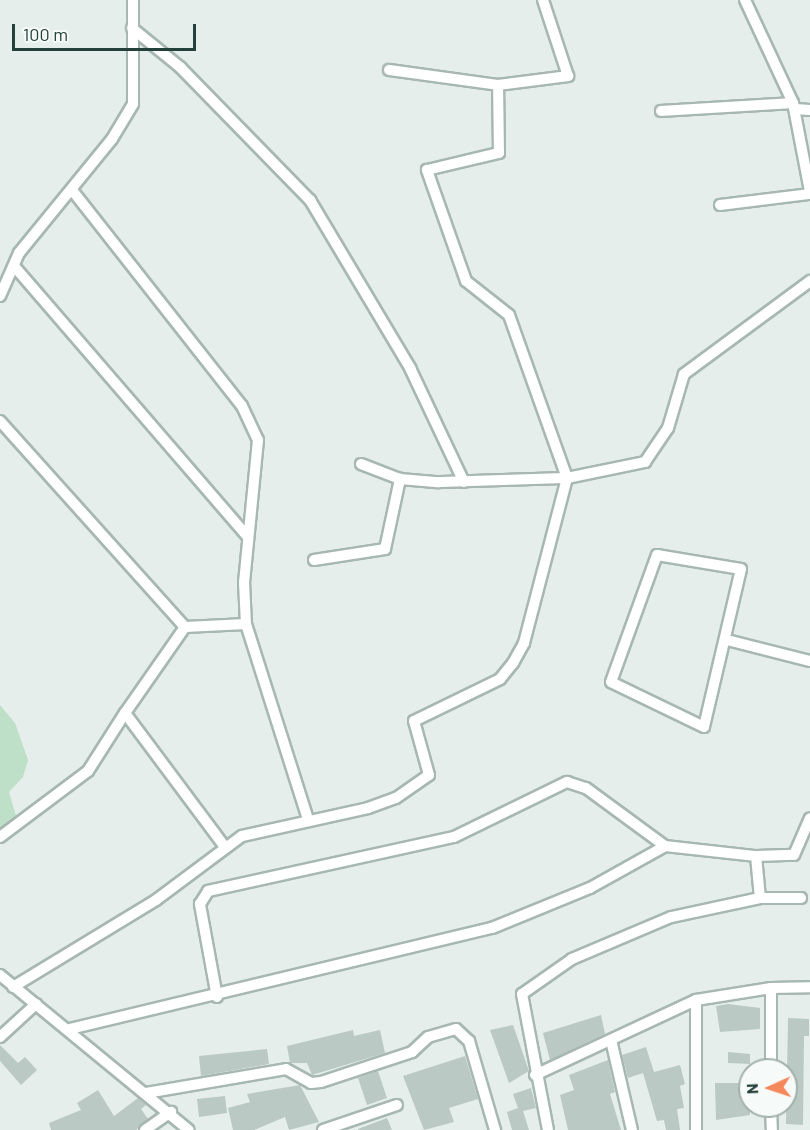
<!DOCTYPE html>
<html>
<head>
<meta charset="utf-8">
<style>
  body { margin:0 }
  #map { position:relative; width:810px; height:1130px; overflow:hidden; background:#e5eeea; font-family:Barlow,sans-serif }
  div>[style] { position:absolute }
  [style*='--x'] { left:calc(var(--x)*1px); top:calc(var(--y)*1px); width:calc(var(--w)*1px); rotate:calc(var(--a)*1deg) }
  .green>* { inset:0; background:#bee0c8 }
  .building>* { inset:0; background:#bac9c4 }
  .roads { filter:drop-shadow(2px 0 #a7b7b2) drop-shadow(-2px 0 #a7b7b2) drop-shadow(0 2px #a7b7b2) drop-shadow(0 -2px #a7b7b2) }
  .minor>* { height:10px; margin:-5px; padding:0 5px; transform-origin:5px; border-radius:5px; background:#fff }
  span { translate:-50% -50%; white-space:nowrap; text-align:center; line-height:1.15; -webkit-text-stroke:5px #f6faf8; paint-order:stroke }
  .north { position:absolute; left:738px; top:1058px; width:60px; height:60px; box-sizing:border-box; background:#f6faf8; border:2px solid #a2b0ac; border-radius:50%; rotate:267deg; font-size:16px; font-weight:700; line-height:24px; text-align:center; color:#23413a }
  .north::after { content:''; display:block; margin:auto; width:21px; height:27px; background:#f5875c; clip-path:polygon(50% 0,100% 100%,50% 72%,0 100%) }
  .scale { position:absolute; left:12px; top:24px; width:184px; height:27px; box-sizing:border-box; border:3px solid #23413a; border-top:0; padding-left:8px; font-size:18px; line-height:21px; white-space:nowrap; color:#23413a; -webkit-text-stroke:4px #f6faf8; paint-order:stroke }
</style>
</head>
<body>
<div id="map">
  <div class="green">
    <div style="clip-path:polygon(0 705px,15px 723px,28px 760px,23px 777px,9px 792px,17px 819px,0 832px)"></div>
  </div>
  <div class="building">
    <div style="clip-path:polygon(728px 1004px,760px 1008px,760px 1029px,720px 1032px,716px 1006px)"></div>
    <div style="clip-path:polygon(601px 1015px,605px 1034px,550px 1060px,543px 1033px)"></div>
    <div style="clip-path:polygon(788px 1018px,809px 1019px,809px 1036px,804px 1036px,803px 1125px,786px 1124px)"></div>
    <div style="clip-path:polygon(513px 1025px,529px 1071px,509px 1083px,490px 1030px)"></div>
    <div style="clip-path:polygon(353px 1030px,354px 1036px,380px 1030px,385px 1053px,312px 1075px,307px 1063px,290px 1063px,287px 1046px)"></div>
    <div style="clip-path:polygon(0 1045px,18px 1063px,25px 1057px,37px 1070px,21px 1085px,0 1061px)"></div>
    <div style="clip-path:polygon(646px 1047px,654px 1072px,680px 1065px,685px 1084px,680px 1086px,684px 1108px,677px 1109px,680px 1130px,666px 1130px,664px 1120px,657px 1121px,643px 1073px,628px 1078px,622px 1055px)"></div>
    <div style="clip-path:polygon(267px 1049px,269px 1064px,201px 1076px,199px 1056px)"></div>
    <div style="clip-path:polygon(728px 1052px,750px 1054px,750px 1064px,728px 1063px)"></div>
    <div style="clip-path:polygon(465px 1056px,478px 1099px,449px 1108px,454px 1122px,424px 1130px,403px 1076px)"></div>
    <div style="clip-path:polygon(608px 1060px,615px 1092px,610px 1094px,621px 1130px,568px 1130px,560px 1095px,574px 1090px,569px 1075px)"></div>
    <div style="clip-path:polygon(378px 1071px,387px 1098px,367px 1105px,358px 1078px)"></div>
    <div style="clip-path:polygon(715px 1083px,750px 1083px,750px 1115px,716px 1120px)"></div>
    <div style="clip-path:polygon(300px 1085px,319px 1122px,289px 1130px,285px 1117px,254px 1130px,233px 1130px,228px 1108px,250px 1102px,247px 1094px)"></div>
    <div style="clip-path:polygon(531px 1088px,536px 1108px,523px 1111px,529px 1130px,512px 1130px,507px 1112px,518px 1108px,513px 1094px)"></div>
    <div style="clip-path:polygon(98px 1090px,114px 1116px,138px 1098px,146px 1105px,141px 1109px,148px 1119px,136px 1130px,51px 1130px,49px 1123px,81px 1110px,77px 1103px)"></div>
    <div style="clip-path:polygon(225px 1096px,227px 1113px,199px 1117px,197px 1099px)"></div>
    <div style="clip-path:polygon(387px 1118px,392px 1130px,358px 1130px,358px 1129px)"></div>
  </div>
  <div class="roads">
    <div class="minor">
      <div style="--x:745;--y:0;--w:114;--a:65"></div>
      <div style="--x:793;--y:103;--w:90;--a:79.1"></div>
      <div style="--x:132;--y:28;--w:63;--a:39.2"></div>
      <div style="--x:181;--y:68;--w:185;--a:45.7"></div>
      <div style="--x:310;--y:200;--w:196;--a:59.2"></div>
      <div style="--x:410;--y:368;--w:126;--a:64.7"></div>
      <div style="--x:389;--y:70;--w:110;--a:7.8"></div>
      <div style="--x:795;--y:109;--w:15;--a:4"></div>
      <div style="--x:661;--y:111;--w:132;--a:-3.5"></div>
      <div style="--x:72;--y:190;--w:275;--a:51.8"></div>
      <div style="--x:242;--y:406;--w:38;--a:65"></div>
      <div style="--x:258;--y:440;--w:143;--a:95.6"></div>
      <div style="--x:244;--y:582;--w:42;--a:87.3"></div>
      <div style="--x:246;--y:624;--w:206;--a:72.4"></div>
      <div style="--x:720;--y:205;--w:91;--a:-7"></div>
      <div style="--x:14;--y:266;--w:358;--a:49.2"></div>
      <div style="--x:0;--y:296;--w:47;--a:-66.2"></div>
      <div style="--x:19;--y:253;--w:147;--a:-50.8"></div>
      <div style="--x:112;--y:139;--w:41;--a:-59"></div>
      <div style="--x:133;--y:104;--w:104;--a:-90"></div>
      <div style="--x:0;--y:421;--w:277;--a:48.1"></div>
      <div style="--x:185;--y:627;--w:105;--a:124.9"></div>
      <div style="--x:125;--y:713;--w:166;--a:53.3"></div>
      <div style="--x:361;--y:464;--w:42;--a:21"></div>
      <div style="--x:400;--y:479;--w:38;--a:5"></div>
      <div style="--x:438;--y:482;--w:129;--a:-1.8"></div>
      <div style="--x:567;--y:478;--w:173;--a:-109.6"></div>
      <div style="--x:509;--y:315;--w:55;--a:-141.7"></div>
      <div style="--x:466;--y:281;--w:118;--a:-109.4"></div>
      <div style="--x:427;--y:170;--w:74;--a:-13.3"></div>
      <div style="--x:499;--y:153;--w:68;--a:-90.8"></div>
      <div style="--x:498;--y:85;--w:71;--a:-7.3"></div>
      <div style="--x:568;--y:76;--w:80;--a:-108.2"></div>
      <div style="--x:657;--y:555;--w:85;--a:9.5"></div>
      <div style="--x:741;--y:569;--w:162;--a:103.2"></div>
      <div style="--x:704;--y:727;--w:103;--a:-154.2"></div>
      <div style="--x:611;--y:682;--w:135;--a:-70.1"></div>
      <div style="--x:314;--y:560;--w:72;--a:-8.8"></div>
      <div style="--x:385;--y:549;--w:72;--a:-77.9"></div>
      <div style="--x:185;--y:627;--w:61;--a:-2.8"></div>
      <div style="--x:727;--y:640;--w:86;--a:14.2"></div>
      <div style="--x:0;--y:837;--w:110;--a:-36.9"></div>
      <div style="--x:88;--y:771;--w:69;--a:-57.5"></div>
      <div style="--x:756;--y:856;--w:38;--a:-2"></div>
      <div style="--x:794;--y:855;--w:40;--a:-66.6"></div>
      <div style="--x:760;--y:898;--w:41;--a:0"></div>
      <div style="--x:0;--y:975;--w:244;--a:39.4"></div>
      <div style="--x:13;--y:987;--w:167;--a:-31.3"></div>
      <div style="--x:156;--y:900;--w:107;--a:-36.7"></div>
      <div style="--x:242;--y:836;--w:129;--a:-12.5"></div>
      <div style="--x:368;--y:808;--w:30;--a:-20"></div>
      <div style="--x:396;--y:798;--w:40;--a:-34.9"></div>
      <div style="--x:429;--y:775;--w:56;--a:-105.5"></div>
      <div style="--x:414;--y:721;--w:96;--a:-26"></div>
      <div style="--x:500;--y:679;--w:21;--a:-51"></div>
      <div style="--x:513;--y:663;--w:23;--a:-61"></div>
      <div style="--x:524;--y:643;--w:171;--a:-75.4"></div>
      <div style="--x:567;--y:478;--w:80;--a:-11.6"></div>
      <div style="--x:645;--y:462;--w:41;--a:-55.9"></div>
      <div style="--x:668;--y:428;--w:56;--a:-73.5"></div>
      <div style="--x:684;--y:374;--w:157;--a:-36.4"></div>
      <div style="--x:771;--y:988;--w:39;--a:-1"></div>
      <div style="--x:217;--y:997;--w:95;--a:-100.4"></div>
      <div style="--x:200;--y:904;--w:15;--a:-58"></div>
      <div style="--x:208;--y:891;--w:252;--a:-12.4"></div>
      <div style="--x:454;--y:837;--w:126;--a:-26"></div>
      <div style="--x:567;--y:782;--w:20;--a:18"></div>
      <div style="--x:586;--y:788;--w:98;--a:36.3"></div>
      <div style="--x:70;--y:1029;--w:434;--a:-13.5"></div>
      <div style="--x:492;--y:928;--w:106;--a:-22.2"></div>
      <div style="--x:590;--y:888;--w:86;--a:-29.2"></div>
      <div style="--x:665;--y:846;--w:92;--a:6.3"></div>
      <div style="--x:756;--y:856;--w:42;--a:84.6"></div>
      <div style="--x:760;--y:898;--w:91;--a:167.9"></div>
      <div style="--x:671;--y:917;--w:108;--a:157"></div>
      <div style="--x:572;--y:959;--w:61;--a:145"></div>
      <div style="--x:522;--y:994;--w:138;--a:79.2"></div>
      <div style="--x:0;--y:1037;--w:49;--a:-42.5"></div>
      <div style="--x:611;--y:1040;--w:92;--a:76.9"></div>
      <div style="--x:535;--y:1075;--w:178;--a:-25"></div>
      <div style="--x:696;--y:1000;--w:76;--a:-9.1"></div>
      <div style="--x:771;--y:988;--w:82;--a:90"></div>
      <div style="--x:146;--y:1093;--w:142;--a:-9.7"></div>
      <div style="--x:286;--y:1069;--w:29;--a:29"></div>
      <div style="--x:311;--y:1083;--w:10;--a:-6"></div>
      <div style="--x:321;--y:1082;--w:96;--a:-18.2"></div>
      <div style="--x:412;--y:1052;--w:22;--a:-43"></div>
      <div style="--x:428;--y:1037;--w:29;--a:-16"></div>
      <div style="--x:456;--y:1029;--w:18;--a:43"></div>
      <div style="--x:469;--y:1041;--w:93;--a:73.7"></div>
      <div style="--x:771;--y:1106;--w:24;--a:88"></div>
      <div style="--x:145;--y:1130;--w:32;--a:-35"></div>
      <div style="--x:323;--y:1130;--w:78;--a:-18.7"></div>
      <div style="--x:696;--y:1130;--w:130;--a:-90"></div>
    </div>
  </div>
  <div class="north">N</div>
  <div class="scale">100 m</div>
</div>
</body>
</html>
